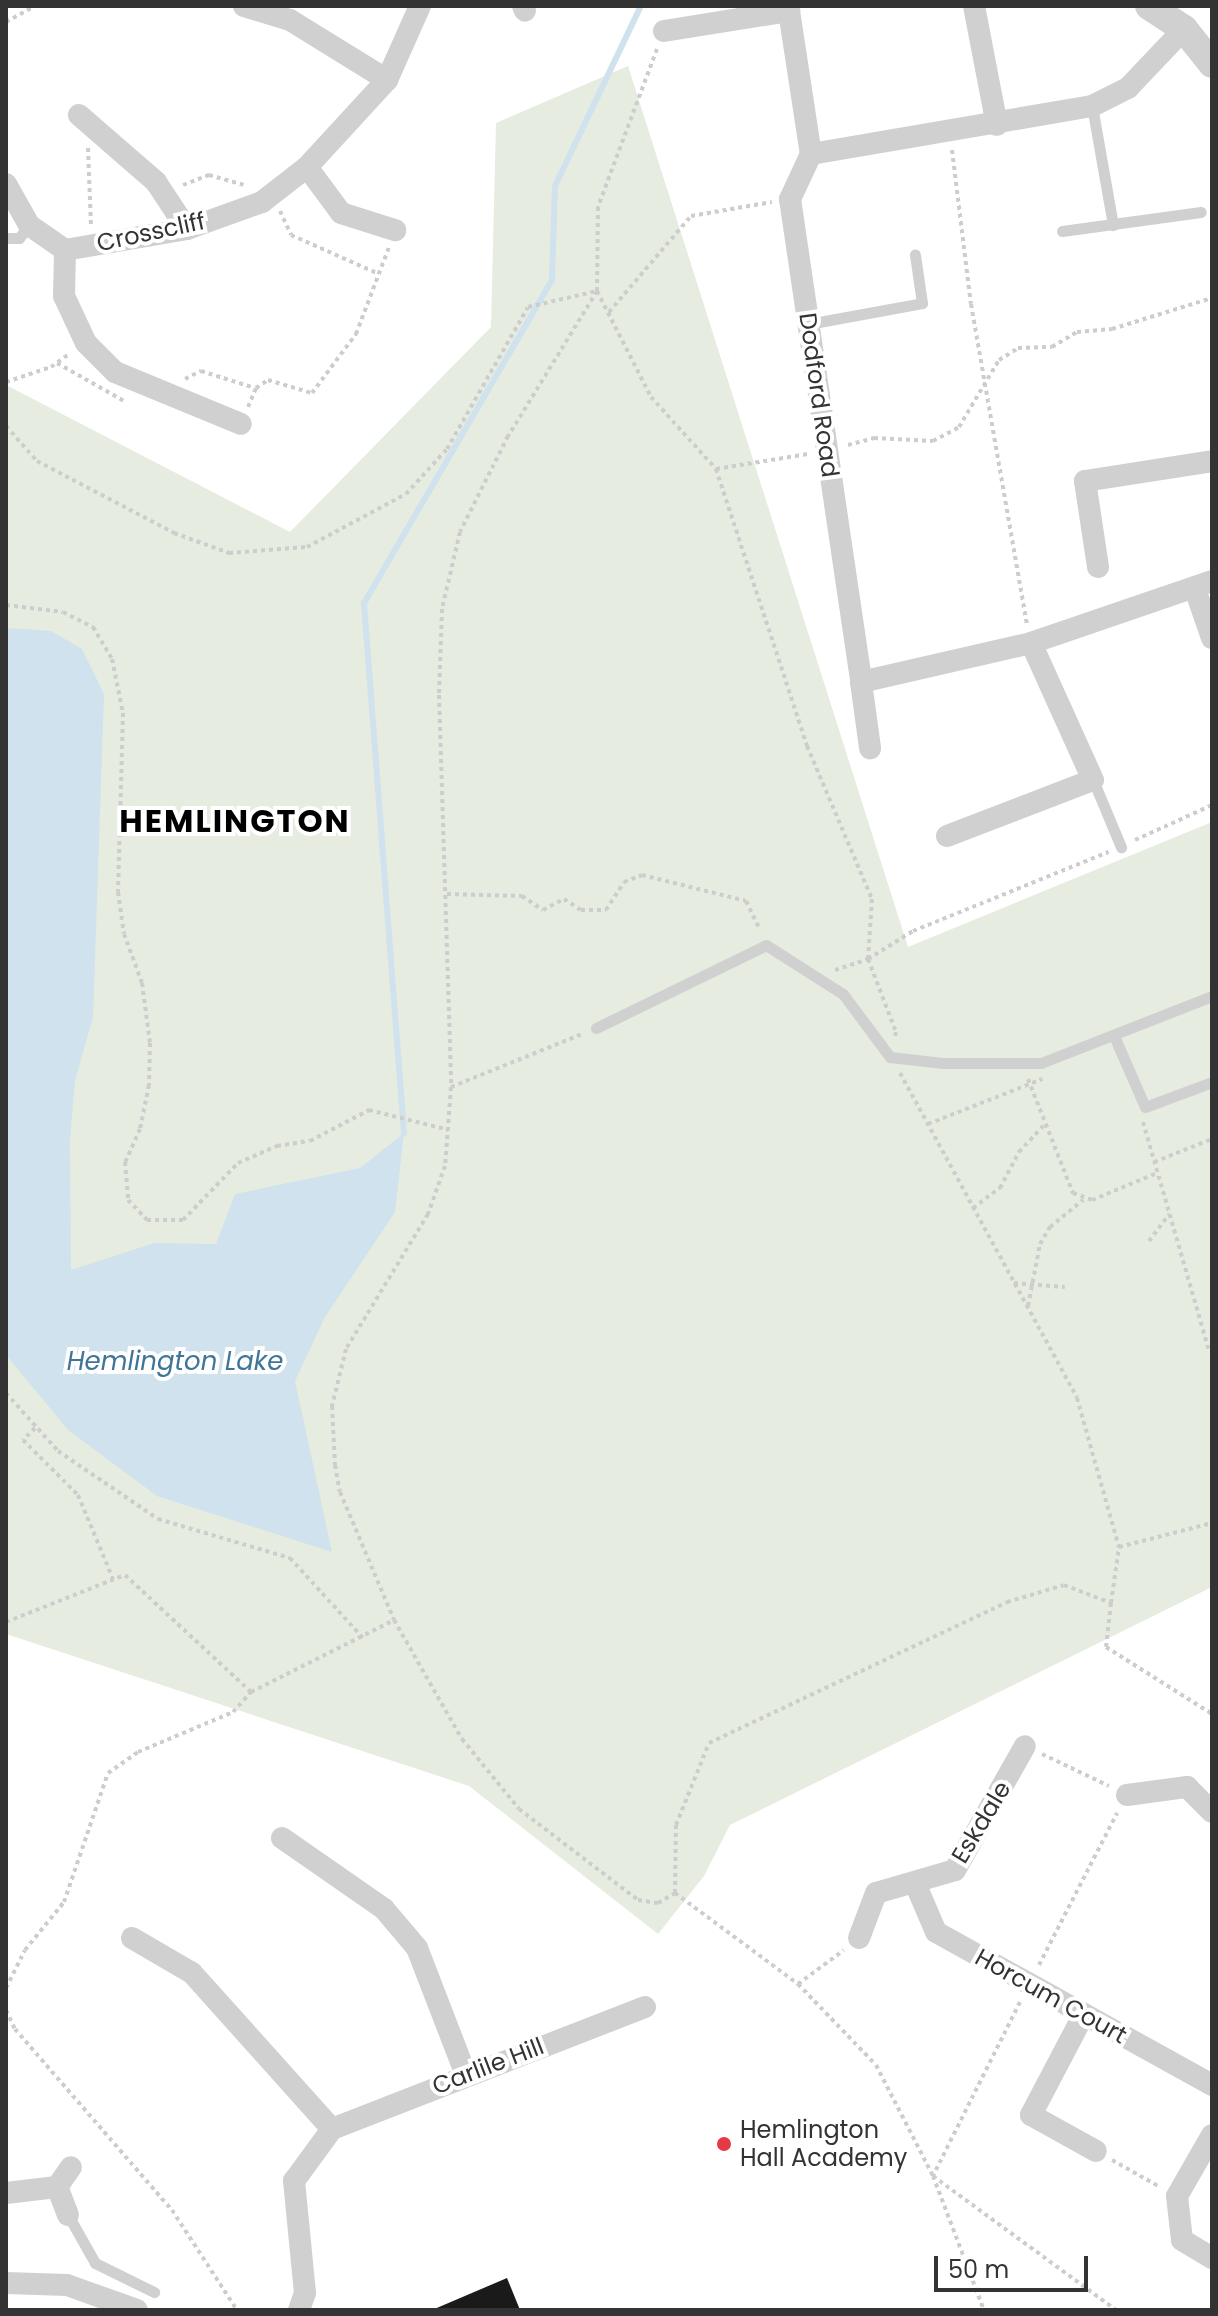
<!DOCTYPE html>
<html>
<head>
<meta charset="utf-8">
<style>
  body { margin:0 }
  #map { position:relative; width:1218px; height:2316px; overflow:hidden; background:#fff; font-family:Poppins,sans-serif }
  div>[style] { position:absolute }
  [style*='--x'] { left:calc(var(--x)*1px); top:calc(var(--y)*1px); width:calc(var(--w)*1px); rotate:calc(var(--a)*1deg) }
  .green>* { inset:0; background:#e6ecdf }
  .water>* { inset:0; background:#cfe2ee }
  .stream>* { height:6px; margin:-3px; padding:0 3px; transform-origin:3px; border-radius:3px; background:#cfe2ee }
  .building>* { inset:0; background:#1a1a1a }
  .path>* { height:4px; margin-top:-2px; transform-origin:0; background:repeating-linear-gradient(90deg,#cdcdcd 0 4px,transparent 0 8px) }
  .service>* { height:11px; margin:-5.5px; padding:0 5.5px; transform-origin:5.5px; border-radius:5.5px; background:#d0d0d0 }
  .minor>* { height:22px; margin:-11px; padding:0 11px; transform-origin:11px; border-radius:11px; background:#d0d0d0 }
  .tertiary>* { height:28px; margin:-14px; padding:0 14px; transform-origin:14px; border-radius:14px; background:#d0d0d0 }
  .dots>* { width:22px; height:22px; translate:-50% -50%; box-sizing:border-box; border:4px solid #fff; border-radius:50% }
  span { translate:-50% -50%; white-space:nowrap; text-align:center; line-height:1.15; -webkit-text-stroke:8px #fff; paint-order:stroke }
  .street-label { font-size:24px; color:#333 }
  .poi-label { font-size:24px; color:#333 }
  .left { translate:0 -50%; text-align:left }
  .water-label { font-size:26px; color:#3f7597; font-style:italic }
  .district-label { font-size:32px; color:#000; font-weight:700; letter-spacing:2px }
  .frame { position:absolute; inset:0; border:8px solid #333; pointer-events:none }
  .scale { position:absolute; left:934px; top:2256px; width:154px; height:36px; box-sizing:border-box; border:4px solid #333; border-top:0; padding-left:10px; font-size:24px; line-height:28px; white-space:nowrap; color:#333; -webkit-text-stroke:6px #fff; paint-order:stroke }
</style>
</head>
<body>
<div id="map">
  <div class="green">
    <div style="clip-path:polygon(628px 66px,908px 947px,1212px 822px,1212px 1587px,730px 1825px,704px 1876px,658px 1934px,469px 1786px,6px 1634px,6px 385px,290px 532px,491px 327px,496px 123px)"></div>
  </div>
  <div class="water">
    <div style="clip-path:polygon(6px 628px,51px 631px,82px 649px,104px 694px,93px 1017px,75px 1081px,70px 1140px,71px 1270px,154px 1243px,216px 1244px,235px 1194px,360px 1168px,404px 1133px,395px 1212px,325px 1317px,295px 1381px,332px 1552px,157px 1496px,68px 1430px,6px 1355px)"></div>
  </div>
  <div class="stream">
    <div style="--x:404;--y:1133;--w:532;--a:-94.32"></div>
    <div style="--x:364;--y:603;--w:374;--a:-59.8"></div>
    <div style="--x:552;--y:280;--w:94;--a:-88.2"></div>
    <div style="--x:555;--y:186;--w:199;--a:-64.5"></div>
  </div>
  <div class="building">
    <div style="clip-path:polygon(507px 2278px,520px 2310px,432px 2310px)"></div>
  </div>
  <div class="path">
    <div style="--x:6;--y:22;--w:33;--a:-29"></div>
    <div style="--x:657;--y:49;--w:169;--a:110.5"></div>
    <div style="--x:598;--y:207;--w:84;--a:90.7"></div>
    <div style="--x:597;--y:291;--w:170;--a:121.5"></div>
    <div style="--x:508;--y:436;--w:107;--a:116.6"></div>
    <div style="--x:460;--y:532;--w:79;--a:103.2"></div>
    <div style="--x:442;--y:609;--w:86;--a:92"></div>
    <div style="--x:439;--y:695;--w:392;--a:88.2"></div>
    <div style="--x:451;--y:1087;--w:79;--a:94.3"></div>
    <div style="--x:445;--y:1166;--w:51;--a:109.5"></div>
    <div style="--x:428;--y:1214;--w:158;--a:121.3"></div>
    <div style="--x:346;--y:1349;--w:59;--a:103.8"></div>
    <div style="--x:332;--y:1406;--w:59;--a:87.1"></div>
    <div style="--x:335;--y:1465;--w:27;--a:80"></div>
    <div style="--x:340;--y:1492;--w:139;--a:67.1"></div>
    <div style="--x:394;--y:1620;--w:137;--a:60.3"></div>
    <div style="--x:462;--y:1739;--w:90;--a:50.8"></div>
    <div style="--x:519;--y:1809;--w:150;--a:37.4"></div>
    <div style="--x:638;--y:1900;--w:20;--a:9"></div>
    <div style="--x:658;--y:1903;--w:20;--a:-30"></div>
    <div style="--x:675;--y:1893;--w:153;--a:36.5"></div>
    <div style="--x:798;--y:1984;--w:112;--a:46.1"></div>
    <div style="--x:876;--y:2065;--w:125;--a:62.8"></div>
    <div style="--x:933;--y:2176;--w:143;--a:69.2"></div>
    <div style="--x:88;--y:148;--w:79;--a:87.8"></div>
    <div style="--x:952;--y:150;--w:155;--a:83"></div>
    <div style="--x:971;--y:304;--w:325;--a:80.1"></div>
    <div style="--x:183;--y:185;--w:28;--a:-21"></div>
    <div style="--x:209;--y:175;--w:36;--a:16"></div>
    <div style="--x:280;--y:211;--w:26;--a:65"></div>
    <div style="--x:291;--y:235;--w:96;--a:23.9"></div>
    <div style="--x:609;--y:312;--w:126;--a:-49.5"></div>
    <div style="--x:691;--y:216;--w:82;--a:-9.8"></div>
    <div style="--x:57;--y:363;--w:77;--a:29.6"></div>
    <div style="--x:185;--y:379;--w:18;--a:-27"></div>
    <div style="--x:201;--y:371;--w:57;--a:17.5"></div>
    <div style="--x:6;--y:382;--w:47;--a:-18.4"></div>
    <div style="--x:51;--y:367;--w:22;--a:-36"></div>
    <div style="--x:248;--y:407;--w:21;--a:-67"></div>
    <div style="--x:256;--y:388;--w:14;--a:-34"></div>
    <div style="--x:268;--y:380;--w:46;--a:16.5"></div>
    <div style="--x:312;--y:393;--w:74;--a:-53.3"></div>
    <div style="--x:356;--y:334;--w:93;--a:-69.2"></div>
    <div style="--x:6;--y:426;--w:47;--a:48.5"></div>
    <div style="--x:37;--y:461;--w:155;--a:27.7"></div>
    <div style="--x:174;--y:533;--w:59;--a:20"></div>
    <div style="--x:229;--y:553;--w:78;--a:-4.4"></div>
    <div style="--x:307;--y:547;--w:112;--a:-28.2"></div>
    <div style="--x:406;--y:494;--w:61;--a:-47.7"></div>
    <div style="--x:447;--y:449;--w:163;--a:-60.3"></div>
    <div style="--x:528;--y:307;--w:71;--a:-13.1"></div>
    <div style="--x:597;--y:291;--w:119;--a:63"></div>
    <div style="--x:651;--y:397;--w:97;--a:47.9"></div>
    <div style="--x:716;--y:469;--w:292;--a:71.8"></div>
    <div style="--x:807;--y:746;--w:166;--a:67"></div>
    <div style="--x:872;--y:899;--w:60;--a:93.8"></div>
    <div style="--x:868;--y:959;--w:78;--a:69"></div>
    <div style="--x:896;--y:1032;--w:8;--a:104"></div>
    <div style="--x:848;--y:445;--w:27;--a:-15"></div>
    <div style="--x:874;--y:438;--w:59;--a:2.9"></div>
    <div style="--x:933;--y:441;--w:30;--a:-28"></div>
    <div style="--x:959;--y:427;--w:78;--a:-59.2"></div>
    <div style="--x:999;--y:360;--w:22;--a:-32"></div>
    <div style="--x:1018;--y:348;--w:34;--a:-2"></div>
    <div style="--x:1052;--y:347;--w:29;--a:-31"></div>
    <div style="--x:1077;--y:332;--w:35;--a:-5"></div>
    <div style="--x:1112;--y:329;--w:105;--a:-17.2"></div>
    <div style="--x:716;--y:469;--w:93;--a:-9.3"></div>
    <div style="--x:6;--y:605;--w:57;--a:7"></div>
    <div style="--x:63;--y:612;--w:34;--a:27"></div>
    <div style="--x:93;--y:627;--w:37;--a:59"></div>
    <div style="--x:112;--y:659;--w:55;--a:78.5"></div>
    <div style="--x:123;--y:713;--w:179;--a:91.6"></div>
    <div style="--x:118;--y:892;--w:42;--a:81.9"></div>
    <div style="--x:124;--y:934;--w:52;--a:69.8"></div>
    <div style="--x:142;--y:983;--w:61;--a:82.4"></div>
    <div style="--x:150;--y:1043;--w:42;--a:91.4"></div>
    <div style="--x:149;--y:1085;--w:45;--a:101.6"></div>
    <div style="--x:140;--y:1129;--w:36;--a:114"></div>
    <div style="--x:125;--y:1162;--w:38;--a:85"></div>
    <div style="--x:128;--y:1200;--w:28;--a:46"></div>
    <div style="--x:147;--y:1220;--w:36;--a:0"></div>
    <div style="--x:183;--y:1220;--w:79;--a:-46"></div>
    <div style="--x:238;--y:1163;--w:43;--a:-23.6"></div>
    <div style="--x:277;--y:1146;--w:33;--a:-9"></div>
    <div style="--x:310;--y:1141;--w:67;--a:-27.7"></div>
    <div style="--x:369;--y:1110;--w:82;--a:14"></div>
    <div style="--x:1135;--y:840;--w:85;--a:-24.4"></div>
    <div style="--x:447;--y:894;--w:75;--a:1.5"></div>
    <div style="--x:522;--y:896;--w:25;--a:34"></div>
    <div style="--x:543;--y:910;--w:24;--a:-28"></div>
    <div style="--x:564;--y:899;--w:20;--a:33"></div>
    <div style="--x:581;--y:910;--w:25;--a:0"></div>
    <div style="--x:606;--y:910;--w:33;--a:-57"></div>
    <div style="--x:624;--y:882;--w:19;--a:-21"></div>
    <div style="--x:642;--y:875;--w:107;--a:14"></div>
    <div style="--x:746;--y:901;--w:32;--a:64"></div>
    <div style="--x:835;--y:970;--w:35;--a:-18"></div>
    <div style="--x:868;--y:959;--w:53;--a:-31.9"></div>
    <div style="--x:913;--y:931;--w:211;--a:-22"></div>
    <div style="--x:900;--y:1073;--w:370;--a:61.4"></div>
    <div style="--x:1077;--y:1398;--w:155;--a:74.3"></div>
    <div style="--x:1028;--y:1079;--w:123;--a:68.5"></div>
    <div style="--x:1073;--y:1193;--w:20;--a:20"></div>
    <div style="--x:1092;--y:1200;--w:70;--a:-22.6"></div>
    <div style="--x:451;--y:1087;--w:141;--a:-22"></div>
    <div style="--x:1143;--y:1122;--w:237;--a:73.9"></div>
    <div style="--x:928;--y:1124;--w:123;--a:-21.5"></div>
    <div style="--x:1154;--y:1162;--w:62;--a:-21.6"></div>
    <div style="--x:973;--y:1208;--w:34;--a:-37"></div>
    <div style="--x:1000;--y:1188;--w:41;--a:-62.2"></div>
    <div style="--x:1019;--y:1152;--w:38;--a:-47"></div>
    <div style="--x:1149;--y:1241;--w:34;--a:-53"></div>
    <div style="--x:1014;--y:1283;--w:51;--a:4.5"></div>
    <div style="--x:1028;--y:1306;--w:63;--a:-79"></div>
    <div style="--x:1040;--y:1244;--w:20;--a:-60"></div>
    <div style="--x:1050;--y:1227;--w:43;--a:-39.3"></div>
    <div style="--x:6;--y:1393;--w:78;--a:48.1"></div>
    <div style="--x:58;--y:1451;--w:121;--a:34.2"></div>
    <div style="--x:158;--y:1519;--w:138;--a:16.5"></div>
    <div style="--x:290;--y:1558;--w:110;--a:47.6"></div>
    <div style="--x:35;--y:1428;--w:17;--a:135"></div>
    <div style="--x:23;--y:1440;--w:78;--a:45"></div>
    <div style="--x:78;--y:1495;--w:91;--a:67.4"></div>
    <div style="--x:1111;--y:1603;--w:44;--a:96.5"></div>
    <div style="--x:1106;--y:1647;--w:125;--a:32.3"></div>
    <div style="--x:6;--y:1622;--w:128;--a:-21.6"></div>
    <div style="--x:125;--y:1575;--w:172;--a:42.9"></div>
    <div style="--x:1042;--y:1754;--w:74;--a:25.5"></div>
    <div style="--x:675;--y:1893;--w:68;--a:-89.2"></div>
    <div style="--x:676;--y:1825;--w:88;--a:-68.1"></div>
    <div style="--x:709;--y:1743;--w:330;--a:-25.3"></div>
    <div style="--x:1007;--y:1602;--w:59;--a:-16.6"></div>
    <div style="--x:1064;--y:1585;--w:50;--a:21"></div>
    <div style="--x:1111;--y:1603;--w:57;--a:-81.9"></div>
    <div style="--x:1119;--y:1547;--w:96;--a:-14.5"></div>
    <div style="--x:1039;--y:1965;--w:171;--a:-62.8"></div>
    <div style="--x:798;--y:1984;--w:57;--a:-36.5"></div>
    <div style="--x:6;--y:1988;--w:42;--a:-63.4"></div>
    <div style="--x:25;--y:1950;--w:62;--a:-50.9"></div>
    <div style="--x:64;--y:1902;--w:136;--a:-71.2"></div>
    <div style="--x:108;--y:1773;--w:37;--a:-35"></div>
    <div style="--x:138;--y:1752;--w:103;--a:-22.8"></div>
    <div style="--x:233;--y:1712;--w:27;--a:-48"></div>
    <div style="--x:251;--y:1692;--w:160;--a:-26.7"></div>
    <div style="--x:1020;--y:2002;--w:195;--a:116.6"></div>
    <div style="--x:933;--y:2176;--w:227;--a:36.2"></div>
    <div style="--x:6;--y:2010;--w:21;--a:65"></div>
    <div style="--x:15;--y:2029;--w:240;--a:49.1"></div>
    <div style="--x:172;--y:2210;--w:119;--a:57"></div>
    <div style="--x:1112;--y:2160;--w:55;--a:29.4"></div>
  </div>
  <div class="service">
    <div style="--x:1092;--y:106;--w:121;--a:80"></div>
    <div style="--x:1062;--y:231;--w:140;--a:-7.8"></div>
    <div style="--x:6;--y:238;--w:13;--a:0"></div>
    <div style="--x:19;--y:238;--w:16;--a:-52"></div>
    <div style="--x:808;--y:324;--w:116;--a:-10.4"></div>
    <div style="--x:922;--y:303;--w:49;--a:-98.3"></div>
    <div style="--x:1093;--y:780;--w:73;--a:67.3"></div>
    <div style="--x:596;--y:1028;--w:189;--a:-26"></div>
    <div style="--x:766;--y:945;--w:91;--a:32.5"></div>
    <div style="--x:843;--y:994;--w:79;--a:53.3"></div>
    <div style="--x:890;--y:1057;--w:53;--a:6.5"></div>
    <div style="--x:943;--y:1063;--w:98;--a:0"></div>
    <div style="--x:1041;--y:1063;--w:184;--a:-21.4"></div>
    <div style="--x:1114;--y:1036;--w:77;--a:66.4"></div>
    <div style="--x:1145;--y:1107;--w:72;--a:-20.5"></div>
    <div style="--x:68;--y:2215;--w:55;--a:60.6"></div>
    <div style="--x:95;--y:2263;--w:66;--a:26.2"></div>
  </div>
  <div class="minor">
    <div style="--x:244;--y:6;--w:48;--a:16.9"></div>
    <div style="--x:290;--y:20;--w:114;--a:31.7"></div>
    <div style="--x:523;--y:6;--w:5;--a:68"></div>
    <div style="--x:974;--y:6;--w:121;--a:79.1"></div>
    <div style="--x:1184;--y:29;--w:81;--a:133.5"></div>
    <div style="--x:1128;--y:88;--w:40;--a:153.4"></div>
    <div style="--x:1092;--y:106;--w:285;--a:170.3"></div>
    <div style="--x:811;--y:154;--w:50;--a:115"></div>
    <div style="--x:790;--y:199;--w:488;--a:81.6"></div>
    <div style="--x:861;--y:682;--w:174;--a:-12.9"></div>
    <div style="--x:1031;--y:643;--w:191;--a:-18.9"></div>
    <div style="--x:664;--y:31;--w:127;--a:-9.1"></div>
    <div style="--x:789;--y:11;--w:145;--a:81.3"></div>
    <div style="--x:79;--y:115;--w:102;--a:41"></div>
    <div style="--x:156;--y:182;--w:56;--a:56.6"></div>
    <div style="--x:307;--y:167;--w:57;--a:53.5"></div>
    <div style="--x:341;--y:213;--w:57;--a:17.5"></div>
    <div style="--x:6;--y:184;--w:47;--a:60.7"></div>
    <div style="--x:29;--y:225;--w:44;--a:34.8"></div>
    <div style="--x:65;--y:250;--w:124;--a:-9.8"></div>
    <div style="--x:187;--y:229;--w:80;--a:-19.8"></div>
    <div style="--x:262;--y:202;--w:57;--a:-37.9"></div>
    <div style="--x:307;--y:167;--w:118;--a:-47.4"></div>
    <div style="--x:387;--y:80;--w:81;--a:-66"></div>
    <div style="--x:65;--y:250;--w:46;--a:91.2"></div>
    <div style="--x:64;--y:296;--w:52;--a:64.9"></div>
    <div style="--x:86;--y:343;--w:41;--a:45"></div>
    <div style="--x:115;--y:372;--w:136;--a:22.4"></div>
    <div style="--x:1098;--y:567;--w:87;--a:-98.6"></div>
    <div style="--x:1085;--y:481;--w:129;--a:-8.9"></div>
    <div style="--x:1195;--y:589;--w:52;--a:70.9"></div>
    <div style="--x:861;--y:682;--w:67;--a:82.2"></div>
    <div style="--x:947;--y:836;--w:156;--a:-21"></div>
    <div style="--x:1093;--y:780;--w:150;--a:-114.3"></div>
    <div style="--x:1127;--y:1795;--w:61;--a:-7.6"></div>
    <div style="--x:1187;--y:1787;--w:35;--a:45"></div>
    <div style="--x:282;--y:1838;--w:124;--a:34.8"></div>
    <div style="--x:384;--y:1909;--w:51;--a:49.8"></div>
    <div style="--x:417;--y:1948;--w:136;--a:68.9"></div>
    <div style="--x:915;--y:1883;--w:53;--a:66.8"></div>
    <div style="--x:936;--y:1932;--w:316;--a:29"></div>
    <div style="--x:132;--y:1938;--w:69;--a:30.3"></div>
    <div style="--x:192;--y:1973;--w:210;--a:48.1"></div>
    <div style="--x:859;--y:1938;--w:48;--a:-69.3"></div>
    <div style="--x:876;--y:1893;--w:82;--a:-16.2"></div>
    <div style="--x:955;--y:1870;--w:142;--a:-60.6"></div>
    <div style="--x:1084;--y:2014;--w:114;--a:117.7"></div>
    <div style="--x:1031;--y:2115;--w:74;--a:29"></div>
    <div style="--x:1212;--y:2135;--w:70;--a:119.8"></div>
    <div style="--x:1177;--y:2196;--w:44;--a:83.5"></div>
    <div style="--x:1182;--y:2240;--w:35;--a:31"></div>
    <div style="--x:6;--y:2193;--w:51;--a:-6.7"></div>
    <div style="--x:68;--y:2215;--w:30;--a:-111"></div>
    <div style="--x:57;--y:2187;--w:24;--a:-55"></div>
    <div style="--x:6;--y:2283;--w:61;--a:1.9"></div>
    <div style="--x:67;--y:2285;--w:74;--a:19.7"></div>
    <div style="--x:299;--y:2310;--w:18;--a:-71"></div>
    <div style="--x:305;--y:2293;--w:113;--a:-95.6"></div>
    <div style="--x:294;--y:2181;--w:64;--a:-53.8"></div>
    <div style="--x:332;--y:2129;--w:336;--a:-21.3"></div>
  </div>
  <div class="tertiary">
    <div style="--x:1149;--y:6;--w:42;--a:33.3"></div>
    <div style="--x:1184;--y:29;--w:45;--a:51.3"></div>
  </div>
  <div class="dots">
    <div style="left:724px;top:2144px;background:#e63946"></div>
  </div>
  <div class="street-label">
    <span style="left:151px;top:232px;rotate:-12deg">Crosscliff</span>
    <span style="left:819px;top:395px;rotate:82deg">Dodford Road</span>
    <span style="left:981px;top:1822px;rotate:-59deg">Eskdale</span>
    <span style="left:1051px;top:1996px;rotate:29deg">Horcum Court</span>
    <span style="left:488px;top:2066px;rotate:-21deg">Carlile Hill</span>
  </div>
  <div class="poi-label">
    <span class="left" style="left:740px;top:2144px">Hemlington<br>Hall Academy</span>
  </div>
  <div class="water-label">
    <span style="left:175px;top:1362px">Hemlington Lake</span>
  </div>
  <div class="district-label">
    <span style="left:235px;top:821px">HEMLINGTON</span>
  </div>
  <div class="frame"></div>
  <div class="scale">50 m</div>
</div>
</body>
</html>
